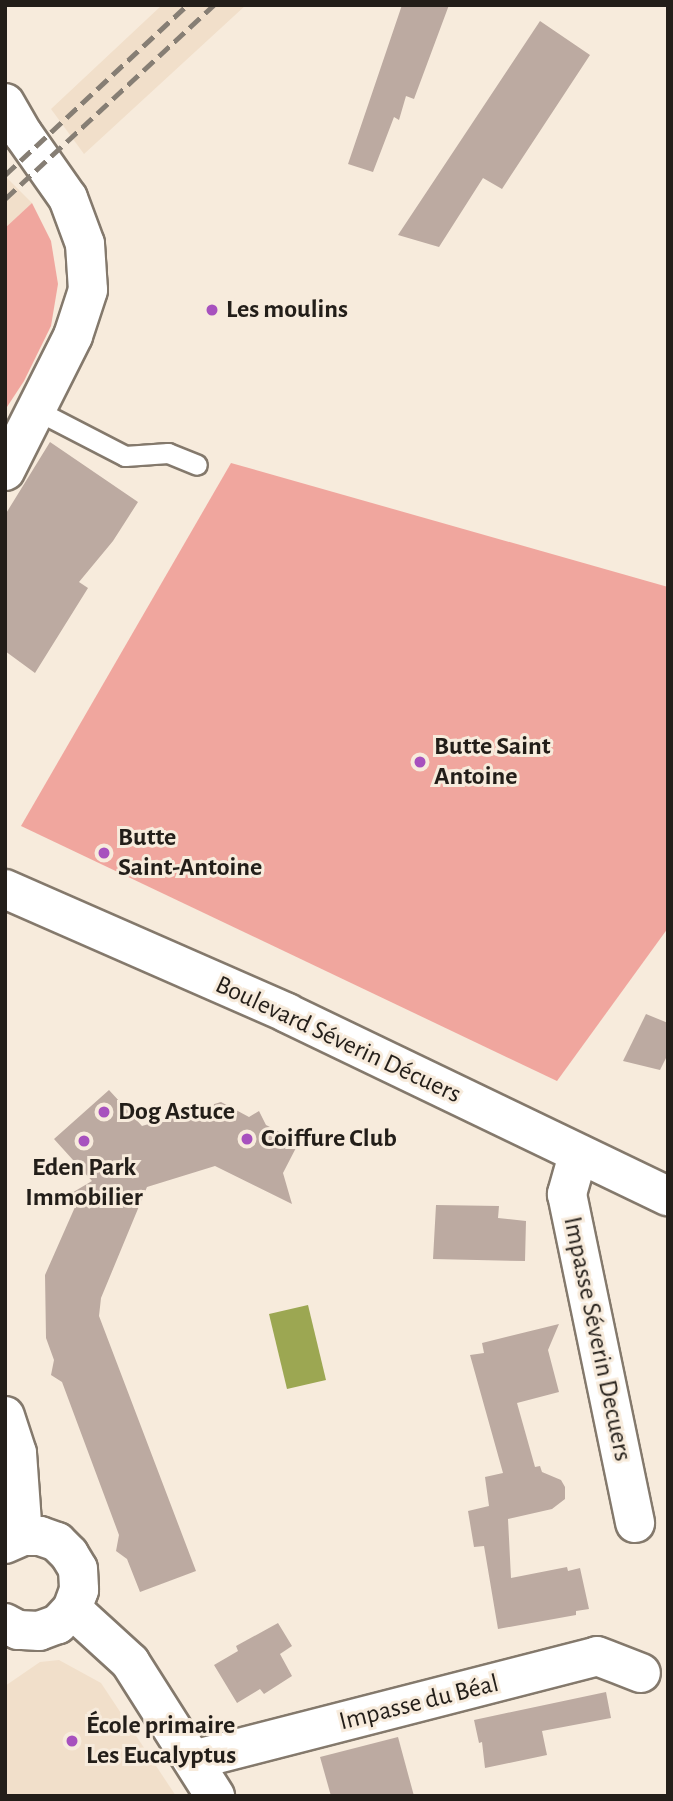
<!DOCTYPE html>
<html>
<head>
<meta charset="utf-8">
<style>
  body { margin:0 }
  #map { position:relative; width:673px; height:1801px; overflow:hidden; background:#f7ebdc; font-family:"Alegreya Sans",sans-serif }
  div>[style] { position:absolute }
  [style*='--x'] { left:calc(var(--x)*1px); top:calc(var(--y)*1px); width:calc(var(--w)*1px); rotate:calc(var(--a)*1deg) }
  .built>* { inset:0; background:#f1dfca }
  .green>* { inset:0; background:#f0a69e }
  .water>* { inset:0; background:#9ca752 }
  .building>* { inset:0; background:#bcaaa1 }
  .roads { filter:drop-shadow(2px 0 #84796c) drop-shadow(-2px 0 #84796c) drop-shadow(0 2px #84796c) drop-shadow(0 -2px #84796c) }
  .lane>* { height:19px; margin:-9.5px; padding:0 9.5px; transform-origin:9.5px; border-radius:9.5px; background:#fff }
  .street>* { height:38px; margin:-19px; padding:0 19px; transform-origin:19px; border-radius:19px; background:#fff }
  .secondary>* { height:38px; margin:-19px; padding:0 19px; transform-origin:19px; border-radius:19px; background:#fff }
  .rail>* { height:5px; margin-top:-2.5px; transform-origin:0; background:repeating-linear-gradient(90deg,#867e74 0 14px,transparent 0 21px) }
  .dots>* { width:19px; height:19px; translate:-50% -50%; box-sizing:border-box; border:4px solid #f7ebdc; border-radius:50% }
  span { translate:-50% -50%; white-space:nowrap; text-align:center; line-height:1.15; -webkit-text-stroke:6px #f7ebdc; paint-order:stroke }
  .poi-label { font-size:26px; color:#231e19; font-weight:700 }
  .left { translate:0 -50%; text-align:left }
  .street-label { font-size:26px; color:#231e19 }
  .frame { position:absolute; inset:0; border:7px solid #231e19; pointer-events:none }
</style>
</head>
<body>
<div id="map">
  <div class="built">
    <div style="clip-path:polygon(162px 5px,246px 5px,84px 154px,51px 109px)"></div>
    <div style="clip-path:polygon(5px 176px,32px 203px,5px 228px)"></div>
    <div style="clip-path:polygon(59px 1660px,101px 1683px,176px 1796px,5px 1796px,5px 1686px,40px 1662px)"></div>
  </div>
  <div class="green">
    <div style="clip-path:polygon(32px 203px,51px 241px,58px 284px,51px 326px,24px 381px,5px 410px,5px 228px)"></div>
    <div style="clip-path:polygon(231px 463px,668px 587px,668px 928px,557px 1081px,21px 826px)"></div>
  </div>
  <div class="water">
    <div style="clip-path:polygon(308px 1305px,326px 1380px,287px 1389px,269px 1314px)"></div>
  </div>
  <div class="building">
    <div style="clip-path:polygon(402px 5px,449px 5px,414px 99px,406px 96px,399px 120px,394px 117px,373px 172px,348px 164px)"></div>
    <div style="clip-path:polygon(540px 21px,590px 55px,502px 189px,483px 178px,439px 247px,398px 235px)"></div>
    <div style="clip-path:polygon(50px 442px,138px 502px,113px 541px,79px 582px,88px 588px,35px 673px,5px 651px,5px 515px)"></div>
    <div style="clip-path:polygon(646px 1014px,668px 1023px,668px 1054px,660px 1070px,623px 1061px)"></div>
    <div style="clip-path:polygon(109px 1090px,142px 1126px,221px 1102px,249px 1117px,259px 1111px,266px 1125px,299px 1142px,283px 1173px,292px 1204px,215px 1166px,147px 1187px,101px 1298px,99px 1316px,196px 1571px,140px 1592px,127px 1559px,116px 1551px,119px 1535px,62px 1382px,51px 1375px,54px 1360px,46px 1338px,45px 1275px,75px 1207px,65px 1197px,92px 1181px,54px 1139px)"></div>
    <div style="clip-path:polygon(436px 1205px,499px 1206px,498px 1218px,526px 1221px,525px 1261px,433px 1259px)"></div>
    <div style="clip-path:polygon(559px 1324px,548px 1350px,559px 1392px,517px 1403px,535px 1467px,540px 1466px,542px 1472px,561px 1480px,565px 1487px,565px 1499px,552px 1509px,508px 1519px,511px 1578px,567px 1567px,568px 1571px,580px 1568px,589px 1609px,576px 1611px,576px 1615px,498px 1629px,484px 1546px,474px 1547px,468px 1511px,489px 1506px,485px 1477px,503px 1473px,470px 1355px,484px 1353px,482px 1343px)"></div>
    <div style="clip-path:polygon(278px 1623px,292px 1646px,280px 1654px,292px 1676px,264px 1694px,260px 1689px,237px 1703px,214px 1665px,238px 1651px,236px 1646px)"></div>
    <div style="clip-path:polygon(606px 1692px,611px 1718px,542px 1731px,547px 1755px,485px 1768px,482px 1742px,479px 1743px,474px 1720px)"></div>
    <div style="clip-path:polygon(398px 1737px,414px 1796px,331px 1796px,320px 1757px)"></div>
  </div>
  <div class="roads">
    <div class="lane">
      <div style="--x:38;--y:411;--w:98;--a:27.3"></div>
      <div style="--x:125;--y:456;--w:43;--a:-4"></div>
      <div style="--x:168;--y:453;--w:31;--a:22"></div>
    </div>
    <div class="street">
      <div style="--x:578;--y:1155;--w:41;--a:105.8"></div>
      <div style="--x:567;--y:1194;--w:336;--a:78.3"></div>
      <div style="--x:5;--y:1416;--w:39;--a:72"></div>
      <div style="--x:17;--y:1453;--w:83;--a:85.9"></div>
      <div style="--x:5;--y:1544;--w:20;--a:-24"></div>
      <div style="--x:23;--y:1536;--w:17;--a:0"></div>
      <div style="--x:40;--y:1536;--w:18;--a:19"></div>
      <div style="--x:57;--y:1542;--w:17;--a:45"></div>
      <div style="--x:69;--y:1554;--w:17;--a:59"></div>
      <div style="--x:78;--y:1569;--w:21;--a:87"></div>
      <div style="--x:79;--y:1590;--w:20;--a:110"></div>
      <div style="--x:72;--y:1609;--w:21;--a:133"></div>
      <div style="--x:58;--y:1624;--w:20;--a:160"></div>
      <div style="--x:39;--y:1631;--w:21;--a:-177"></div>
      <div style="--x:18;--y:1630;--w:15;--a:-152"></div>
      <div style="--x:72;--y:1609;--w:79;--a:42.4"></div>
      <div style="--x:130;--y:1662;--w:159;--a:57.6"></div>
      <div style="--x:193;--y:1760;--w:417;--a:-14.4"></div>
      <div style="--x:597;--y:1656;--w:47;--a:21.1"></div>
    </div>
    <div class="secondary">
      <div style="--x:5;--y:103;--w:36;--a:60"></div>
      <div style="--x:23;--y:134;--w:78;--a:54.9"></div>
      <div style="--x:68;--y:198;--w:49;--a:69.7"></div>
      <div style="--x:85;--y:244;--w:46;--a:86.3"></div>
      <div style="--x:88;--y:290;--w:48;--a:108.1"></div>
      <div style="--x:73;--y:336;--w:151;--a:116.7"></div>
      <div style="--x:5;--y:889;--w:308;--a:23.7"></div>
      <div style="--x:287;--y:1013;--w:423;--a:25.7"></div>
    </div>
  </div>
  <div class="rail">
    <div style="--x:5;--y:175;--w:249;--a:-43"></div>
    <div style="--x:5;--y:199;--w:285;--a:-42.9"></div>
  </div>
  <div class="dots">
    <div style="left:212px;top:310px;background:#a751be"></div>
    <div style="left:420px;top:762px;background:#a751be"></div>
    <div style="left:104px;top:853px;background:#a751be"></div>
    <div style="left:104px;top:1112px;background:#a751be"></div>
    <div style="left:247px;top:1139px;background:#a751be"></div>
    <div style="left:84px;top:1141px;background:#a751be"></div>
    <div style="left:72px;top:1741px;background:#a751be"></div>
  </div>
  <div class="poi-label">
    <span class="left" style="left:226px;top:310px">Les moulins</span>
    <span class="left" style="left:434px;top:762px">Butte Saint<br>Antoine</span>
    <span class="left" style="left:118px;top:853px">Butte<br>Saint-Antoine</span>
    <span class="left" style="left:118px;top:1112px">Dog Astuce</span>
    <span class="left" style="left:261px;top:1139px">Coiffure Club</span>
    <span style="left:84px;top:1183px">Eden Park<br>Immobilier</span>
    <span class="left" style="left:86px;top:1741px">École primaire<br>Les Eucalyptus</span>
  </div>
  <div class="street-label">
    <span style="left:338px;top:1040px;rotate:25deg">Boulevard Séverin Décuers</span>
    <span style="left:597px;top:1339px;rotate:78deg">Impasse Séverin Decuers</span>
    <span style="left:419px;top:1703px;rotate:-14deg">Impasse du Béal</span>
  </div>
  <div class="frame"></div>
</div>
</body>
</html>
